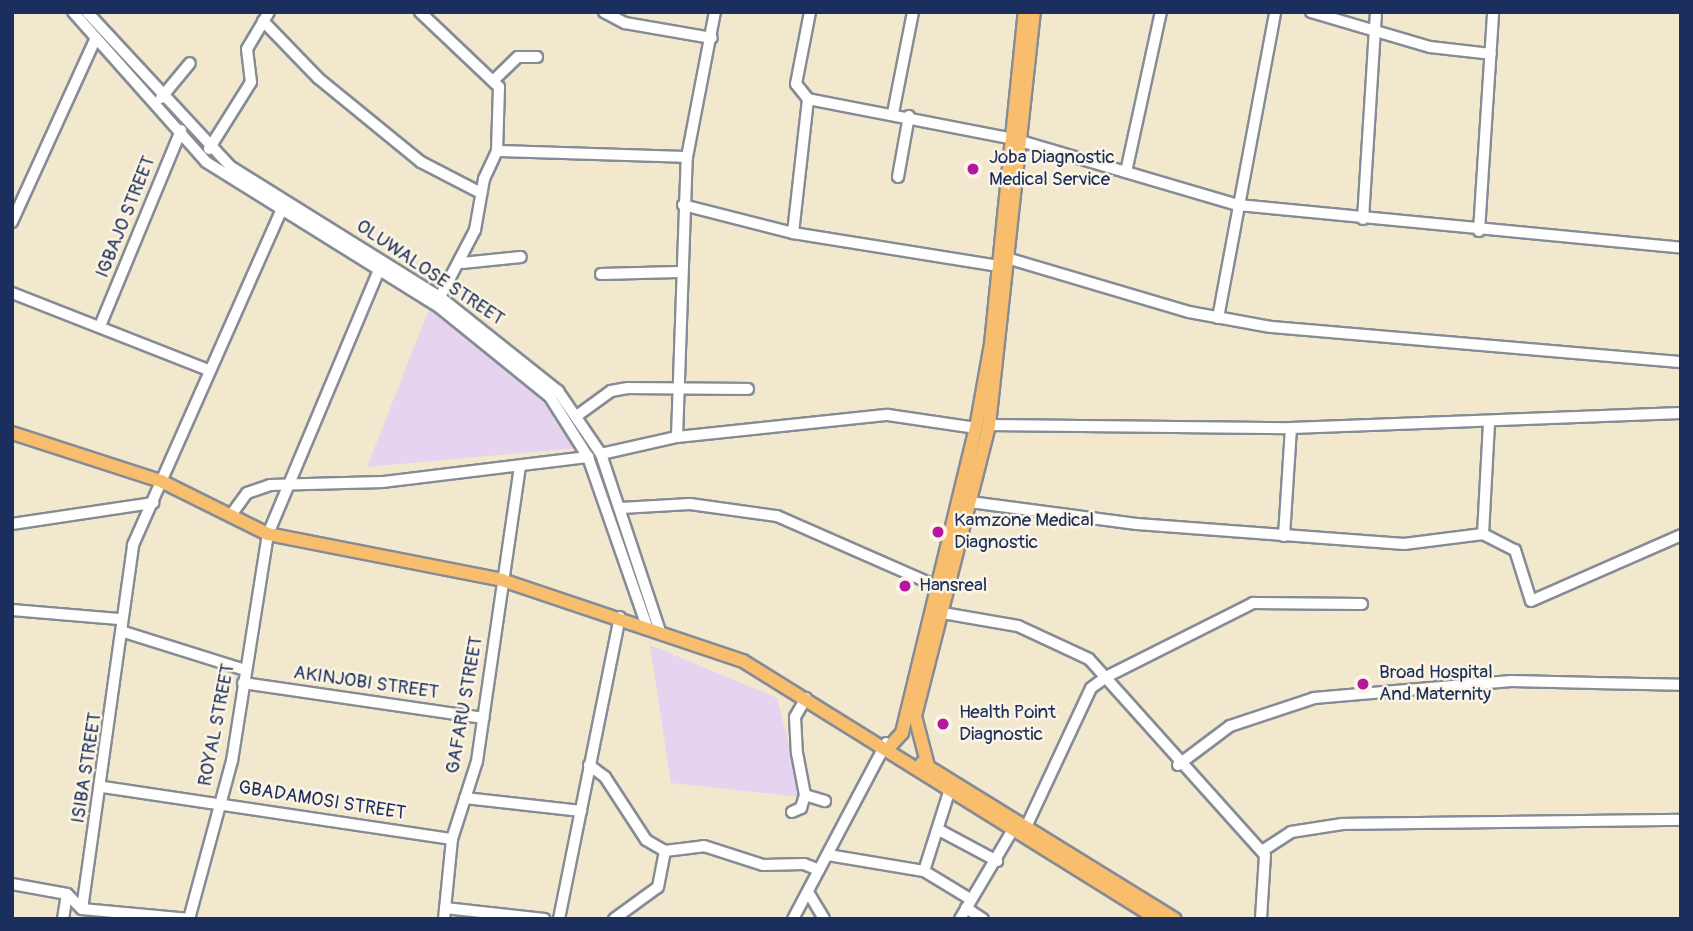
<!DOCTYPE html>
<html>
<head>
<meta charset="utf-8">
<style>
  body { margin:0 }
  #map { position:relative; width:1693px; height:931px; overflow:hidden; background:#f2e8cd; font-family:Pangolin,sans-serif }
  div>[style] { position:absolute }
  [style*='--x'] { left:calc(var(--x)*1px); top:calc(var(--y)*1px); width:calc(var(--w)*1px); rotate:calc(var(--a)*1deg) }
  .built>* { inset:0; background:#e6d3f0 }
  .roads { filter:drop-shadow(2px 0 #868c96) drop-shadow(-2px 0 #868c96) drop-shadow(0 2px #868c96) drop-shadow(0 -2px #868c96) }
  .minor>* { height:10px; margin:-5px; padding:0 5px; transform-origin:5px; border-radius:5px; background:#fff }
  .major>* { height:12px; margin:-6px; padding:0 6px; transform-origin:6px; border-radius:6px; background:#f9be6d }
  .dots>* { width:19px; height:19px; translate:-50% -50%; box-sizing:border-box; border:4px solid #fcf5e5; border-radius:50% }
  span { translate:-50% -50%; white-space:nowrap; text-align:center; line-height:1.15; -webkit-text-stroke:5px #fcf5e5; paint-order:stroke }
  .poi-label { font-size:19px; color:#1b2f5e }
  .left { translate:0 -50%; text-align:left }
  .street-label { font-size:19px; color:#1b2f5e }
  .frame { position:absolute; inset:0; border:14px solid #1b2f5e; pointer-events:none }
</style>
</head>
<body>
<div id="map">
  <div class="built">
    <div style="clip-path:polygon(430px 307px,509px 364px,555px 408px,577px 448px,367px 467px)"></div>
    <div style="clip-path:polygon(650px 645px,777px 698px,802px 797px,671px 783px)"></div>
  </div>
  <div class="roads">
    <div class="minor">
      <div style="--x:73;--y:12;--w:200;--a:48.4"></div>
      <div style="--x:206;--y:162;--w:274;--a:31.9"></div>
      <div style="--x:439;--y:307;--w:143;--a:39"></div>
      <div style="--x:550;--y:397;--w:71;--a:57.7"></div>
      <div style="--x:588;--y:457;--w:182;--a:70.8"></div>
      <div style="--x:87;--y:12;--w:212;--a:47.1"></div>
      <div style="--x:231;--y:167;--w:246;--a:31.9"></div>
      <div style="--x:440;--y:297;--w:151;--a:38.5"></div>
      <div style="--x:558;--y:391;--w:76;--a:55.7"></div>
      <div style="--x:601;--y:454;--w:187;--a:71.6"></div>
      <div style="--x:420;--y:12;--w:109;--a:43.5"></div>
      <div style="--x:499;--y:87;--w:64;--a:91.8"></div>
      <div style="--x:497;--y:151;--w:31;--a:115"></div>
      <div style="--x:484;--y:179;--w:52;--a:100"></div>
      <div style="--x:475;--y:230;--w:76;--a:117.6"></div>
      <div style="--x:604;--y:12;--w:24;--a:28"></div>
      <div style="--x:625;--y:23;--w:88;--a:9.8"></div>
      <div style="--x:810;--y:12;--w:73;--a:101"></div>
      <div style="--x:796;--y:84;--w:19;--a:51"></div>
      <div style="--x:808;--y:99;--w:204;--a:11"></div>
      <div style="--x:1311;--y:12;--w:124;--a:16.4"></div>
      <div style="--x:1430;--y:47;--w:61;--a:6.5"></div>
      <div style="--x:263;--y:21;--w:79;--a:46"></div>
      <div style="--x:318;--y:78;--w:133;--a:39.2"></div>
      <div style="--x:421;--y:162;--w:68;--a:27.3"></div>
      <div style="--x:496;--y:78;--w:30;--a:-44"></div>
      <div style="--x:518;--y:57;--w:19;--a:0"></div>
      <div style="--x:161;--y:98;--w:45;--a:-50.4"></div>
      <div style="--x:893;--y:113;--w:103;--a:-78.8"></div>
      <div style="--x:1017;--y:140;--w:230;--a:16.4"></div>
      <div style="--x:1238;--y:205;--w:445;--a:5.5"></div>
      <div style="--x:209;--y:149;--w:79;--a:-57.9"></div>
      <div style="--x:251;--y:82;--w:33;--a:-97"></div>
      <div style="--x:247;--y:49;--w:43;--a:-59.3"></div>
      <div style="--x:497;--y:151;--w:190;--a:1.8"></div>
      <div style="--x:1126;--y:172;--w:164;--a:-77.7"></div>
      <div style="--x:898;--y:177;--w:62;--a:-79.8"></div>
      <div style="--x:683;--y:205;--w:114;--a:14.3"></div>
      <div style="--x:793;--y:233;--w:210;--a:9.1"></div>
      <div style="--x:1363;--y:219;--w:207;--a:-86.4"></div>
      <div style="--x:12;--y:222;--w:202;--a:-65.5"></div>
      <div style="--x:1479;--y:231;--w:219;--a:-86.3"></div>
      <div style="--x:793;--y:233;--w:135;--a:-83.6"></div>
      <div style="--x:1010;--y:259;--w:187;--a:16.5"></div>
      <div style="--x:1189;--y:312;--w:83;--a:10.4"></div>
      <div style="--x:1271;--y:327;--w:411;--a:4.9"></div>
      <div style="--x:462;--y:263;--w:59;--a:-5.8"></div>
      <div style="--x:601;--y:274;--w:77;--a:-1.5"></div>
      <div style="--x:12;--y:293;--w:211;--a:21.4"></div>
      <div style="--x:1218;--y:318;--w:311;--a:-79.4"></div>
      <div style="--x:100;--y:326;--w:212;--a:-67.5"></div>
      <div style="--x:578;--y:415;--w:41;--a:-36"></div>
      <div style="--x:611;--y:391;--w:17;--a:-10"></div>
      <div style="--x:628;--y:388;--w:120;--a:0.5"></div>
      <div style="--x:989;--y:425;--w:302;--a:0.6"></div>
      <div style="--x:1291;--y:428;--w:390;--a:-2.2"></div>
      <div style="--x:677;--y:437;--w:280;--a:-88"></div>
      <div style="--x:687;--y:157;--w:148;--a:-79.1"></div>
      <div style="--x:601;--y:454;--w:78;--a:-12.6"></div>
      <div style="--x:677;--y:437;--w:212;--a:-6"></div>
      <div style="--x:888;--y:415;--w:89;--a:8.4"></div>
      <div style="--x:970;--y:502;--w:168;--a:7.5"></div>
      <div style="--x:1137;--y:524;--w:268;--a:4.3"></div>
      <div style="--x:1404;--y:544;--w:80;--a:-7.2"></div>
      <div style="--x:1483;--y:534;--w:36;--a:27"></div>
      <div style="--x:1515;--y:550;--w:53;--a:72.6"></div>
      <div style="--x:1531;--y:601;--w:164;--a:-23.7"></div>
      <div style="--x:621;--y:508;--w:69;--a:-3.3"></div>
      <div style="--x:690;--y:504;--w:88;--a:7.9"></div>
      <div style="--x:777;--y:516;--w:171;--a:23.7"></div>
      <div style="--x:231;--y:515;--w:27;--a:-54"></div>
      <div style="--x:247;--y:493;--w:24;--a:-19"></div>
      <div style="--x:270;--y:485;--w:113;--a:-1.5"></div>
      <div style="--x:383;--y:482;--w:207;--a:-7"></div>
      <div style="--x:12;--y:524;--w:143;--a:-8.5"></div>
      <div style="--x:1483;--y:534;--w:112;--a:-86.9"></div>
      <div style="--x:1284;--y:536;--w:108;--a:-86.3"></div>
      <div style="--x:12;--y:610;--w:107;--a:4.8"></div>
      <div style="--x:937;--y:612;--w:82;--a:9.8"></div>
      <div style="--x:1018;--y:626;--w:78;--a:24.9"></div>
      <div style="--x:1089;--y:659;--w:263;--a:48.1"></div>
      <div style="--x:1265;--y:855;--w:64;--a:93.6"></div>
      <div style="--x:124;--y:632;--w:127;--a:17.4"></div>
      <div style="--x:243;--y:683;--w:243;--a:8.3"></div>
      <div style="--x:806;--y:698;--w:22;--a:120"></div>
      <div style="--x:795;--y:717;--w:36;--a:87"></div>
      <div style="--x:797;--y:753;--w:43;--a:79.2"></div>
      <div style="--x:805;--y:795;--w:21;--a:17"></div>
      <div style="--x:589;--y:765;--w:20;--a:37"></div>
      <div style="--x:605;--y:777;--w:75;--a:56.9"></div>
      <div style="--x:646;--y:840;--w:22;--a:30"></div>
      <div style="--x:665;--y:851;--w:39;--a:-7"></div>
      <div style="--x:704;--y:846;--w:62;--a:17.9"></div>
      <div style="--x:763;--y:865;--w:41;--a:-1.4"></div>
      <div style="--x:804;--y:864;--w:16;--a:22"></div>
      <div style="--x:1178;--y:765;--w:65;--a:-36.9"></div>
      <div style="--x:1230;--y:726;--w:89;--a:-18.4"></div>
      <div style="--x:1314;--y:698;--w:198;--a:-4.9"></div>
      <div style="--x:1511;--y:681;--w:170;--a:1.3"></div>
      <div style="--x:103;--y:787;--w:353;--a:8.5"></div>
      <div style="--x:465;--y:798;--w:117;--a:6.4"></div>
      <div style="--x:792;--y:812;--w:10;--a:-24"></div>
      <div style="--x:801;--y:808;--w:14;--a:-73"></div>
      <div style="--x:1026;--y:827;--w:153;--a:-64.9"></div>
      <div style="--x:1091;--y:688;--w:19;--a:-36"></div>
      <div style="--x:1106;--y:677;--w:165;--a:-26.7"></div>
      <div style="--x:1253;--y:603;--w:109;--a:0.5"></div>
      <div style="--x:939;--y:830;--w:66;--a:28.1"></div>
      <div style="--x:1262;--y:851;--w:35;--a:-33"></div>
      <div style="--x:1291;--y:832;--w:52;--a:-8.9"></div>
      <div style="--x:1342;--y:824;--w:339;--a:-0.7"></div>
      <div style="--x:828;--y:855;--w:97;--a:9.5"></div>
      <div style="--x:924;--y:871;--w:54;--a:31.3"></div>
      <div style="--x:924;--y:871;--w:83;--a:-72.4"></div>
      <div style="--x:12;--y:884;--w:56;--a:10.3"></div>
      <div style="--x:67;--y:894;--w:21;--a:45"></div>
      <div style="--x:82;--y:909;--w:108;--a:5.3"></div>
      <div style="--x:808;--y:892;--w:31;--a:59"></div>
      <div style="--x:445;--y:908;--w:100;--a:6.3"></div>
      <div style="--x:966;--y:908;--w:20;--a:33"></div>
      <div style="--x:82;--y:909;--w:368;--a:-82"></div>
      <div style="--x:133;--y:545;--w:365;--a:-66.1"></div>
      <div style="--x:63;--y:919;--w:25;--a:-81"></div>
      <div style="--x:189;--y:919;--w:164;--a:-74.8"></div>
      <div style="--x:232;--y:761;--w:230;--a:-81"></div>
      <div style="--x:268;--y:534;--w:292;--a:-67.2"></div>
      <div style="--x:444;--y:919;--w:80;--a:-84.3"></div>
      <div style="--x:452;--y:839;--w:82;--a:-72.2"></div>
      <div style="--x:477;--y:761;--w:296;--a:-81.7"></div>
      <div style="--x:559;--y:919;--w:308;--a:-78.6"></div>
      <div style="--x:614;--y:919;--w:54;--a:-36"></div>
      <div style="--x:658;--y:887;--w:37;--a:-79"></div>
      <div style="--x:793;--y:919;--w:199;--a:-62.1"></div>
      <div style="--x:960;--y:919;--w:102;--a:-59.4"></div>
    </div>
    <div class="major">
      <div style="--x:12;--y:433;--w:157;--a:17.9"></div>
      <div style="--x:161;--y:481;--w:119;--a:26.4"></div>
      <div style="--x:268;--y:534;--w:238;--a:11.1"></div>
      <div style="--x:502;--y:580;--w:254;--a:18.6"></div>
      <div style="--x:743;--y:661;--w:488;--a:31.9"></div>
      <div style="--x:892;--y:744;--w:15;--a:-48"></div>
      <div style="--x:902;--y:733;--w:314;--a:-76.4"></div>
      <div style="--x:976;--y:428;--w:85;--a:-79.9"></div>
      <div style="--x:991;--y:344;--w:334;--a:-84.2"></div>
      <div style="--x:922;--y:763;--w:297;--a:31.7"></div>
      <div style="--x:928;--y:766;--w:52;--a:-104.6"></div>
      <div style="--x:915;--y:716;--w:300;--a:-75.7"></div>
      <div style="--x:989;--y:425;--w:415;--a:-83.8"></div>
    </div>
  </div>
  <div class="dots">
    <div style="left:973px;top:169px;background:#b5179e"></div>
    <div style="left:938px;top:532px;background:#b5179e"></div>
    <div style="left:905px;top:586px;background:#b5179e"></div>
    <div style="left:1363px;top:684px;background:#b5179e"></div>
    <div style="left:943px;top:724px;background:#b5179e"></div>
  </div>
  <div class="poi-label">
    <span class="left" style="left:989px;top:169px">Joba Diagnostic<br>Medical Service</span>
    <span class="left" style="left:954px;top:532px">Kamzone Medical<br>Diagnostic</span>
    <span class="left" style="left:919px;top:586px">Hansreal</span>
    <span class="left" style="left:1379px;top:684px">Broad Hospital<br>And Maternity</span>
    <span class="left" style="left:959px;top:724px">Health Point<br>Diagnostic</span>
  </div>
  <div class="street-label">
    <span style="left:126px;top:217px;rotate:-68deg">IGBAJO STREET</span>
    <span style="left:430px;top:273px;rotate:34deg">OLUWALOSE STREET</span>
    <span style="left:366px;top:683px;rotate:8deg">AKINJOBI STREET</span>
    <span style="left:465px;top:705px;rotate:-80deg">GAFARU STREET</span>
    <span style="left:217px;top:725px;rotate:-79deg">ROYAL STREET</span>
    <span style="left:87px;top:768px;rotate:-81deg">ISIBA STREET</span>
    <span style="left:322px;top:801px;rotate:9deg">GBADAMOSI STREET</span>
  </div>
  <div class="frame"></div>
</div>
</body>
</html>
